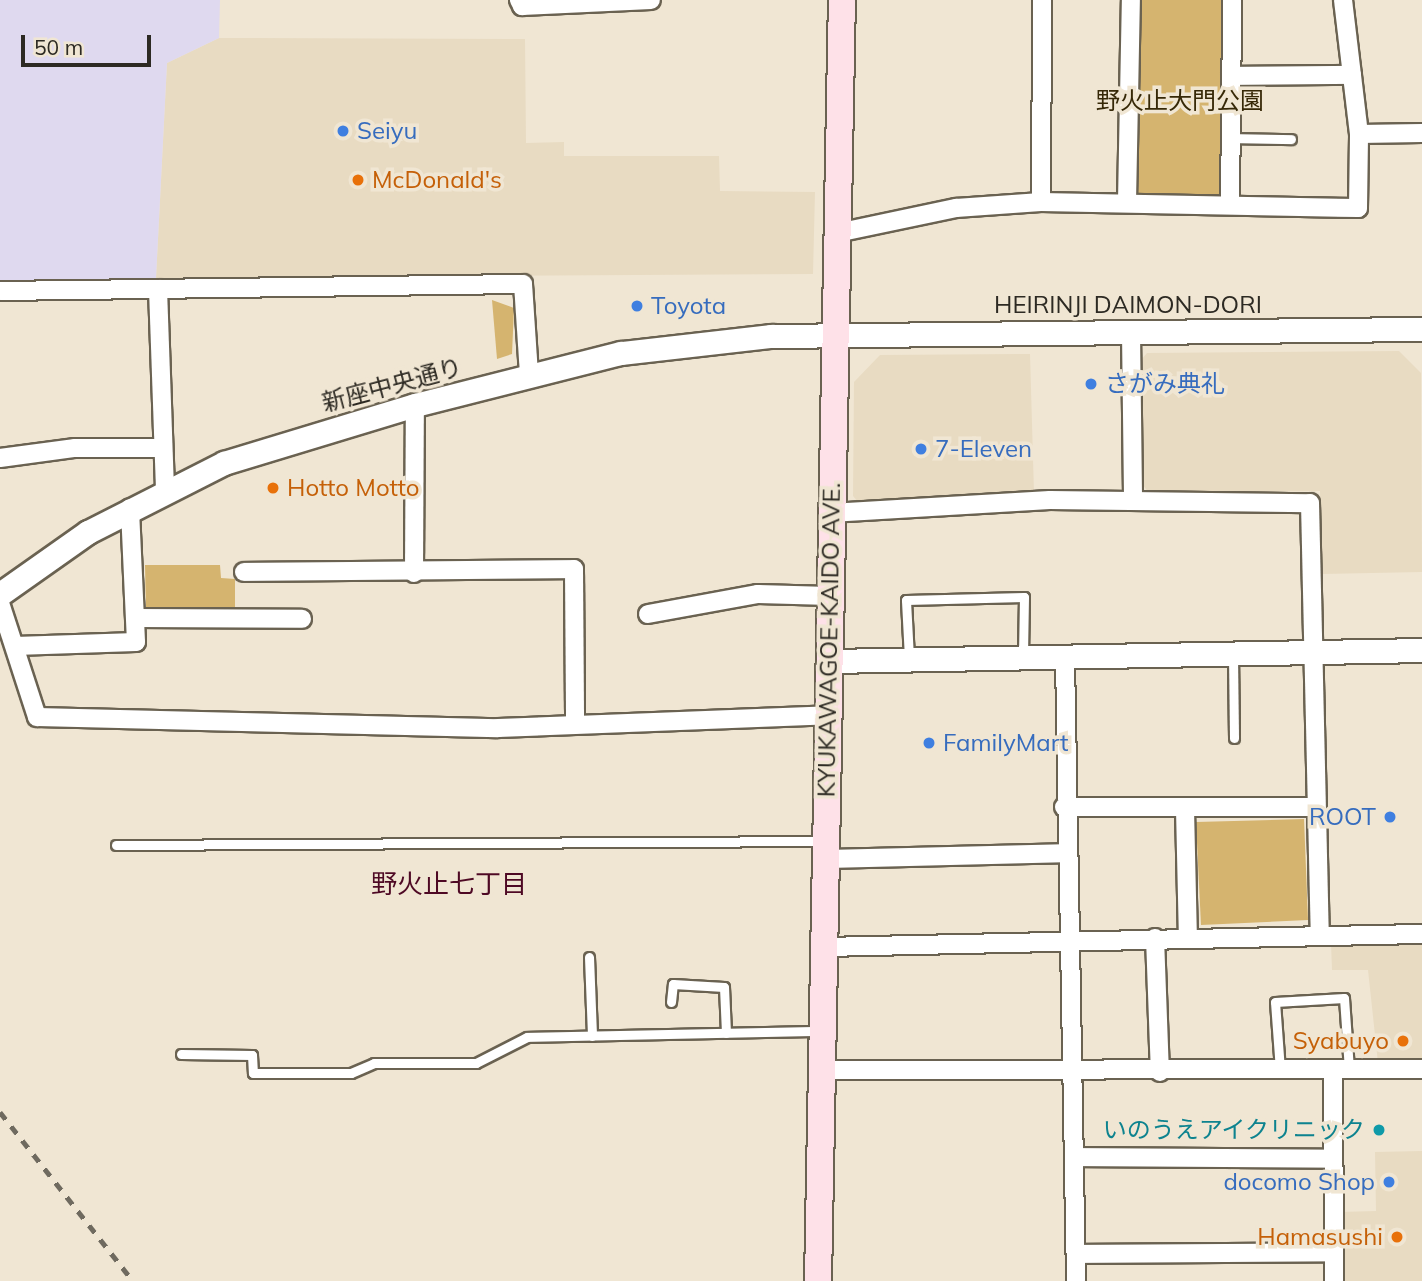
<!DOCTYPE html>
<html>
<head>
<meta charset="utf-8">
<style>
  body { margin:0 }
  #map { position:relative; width:1422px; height:1281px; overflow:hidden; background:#f0e6d3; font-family:Mulish,"Noto Sans JP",sans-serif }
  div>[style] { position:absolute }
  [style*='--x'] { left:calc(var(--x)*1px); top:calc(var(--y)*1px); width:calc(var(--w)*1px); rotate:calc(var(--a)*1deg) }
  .built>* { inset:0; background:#e8dbc2 }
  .industrial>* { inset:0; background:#dfd9ef }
  .green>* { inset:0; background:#d5b46f }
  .roads { filter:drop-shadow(2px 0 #6a6251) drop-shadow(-2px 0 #6a6251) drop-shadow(0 2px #6a6251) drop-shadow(0 -2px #6a6251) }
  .service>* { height:9px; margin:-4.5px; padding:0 4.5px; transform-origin:4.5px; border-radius:4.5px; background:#fff }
  .minor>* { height:18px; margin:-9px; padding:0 9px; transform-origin:9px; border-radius:9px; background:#fff }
  .tertiary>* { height:23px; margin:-11.5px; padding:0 11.5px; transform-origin:11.5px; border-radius:11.5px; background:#fff }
  .secondary>* { height:26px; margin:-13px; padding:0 13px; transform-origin:13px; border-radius:13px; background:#fee1e8 }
  .rail>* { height:5px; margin-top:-2.5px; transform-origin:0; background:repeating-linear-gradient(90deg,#6f6a5f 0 9px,transparent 0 18px) }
  .dots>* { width:19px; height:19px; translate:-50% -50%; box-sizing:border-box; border:4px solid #f0e6d3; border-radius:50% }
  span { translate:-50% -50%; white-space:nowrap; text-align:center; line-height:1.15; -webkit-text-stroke:7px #f0e6d3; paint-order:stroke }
  .park-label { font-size:24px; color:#362807 }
  .shop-label { font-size:24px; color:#366cbe }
  .left { translate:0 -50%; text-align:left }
  .right { translate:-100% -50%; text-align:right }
  .food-label { font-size:24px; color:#c56008 }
  .street-label { font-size:24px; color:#2d2a23 }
  .culture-label { font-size:24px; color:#0d838f }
  .neighbourhood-label { font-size:26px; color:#4e0924 }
  .scale { position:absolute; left:21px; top:35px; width:130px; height:32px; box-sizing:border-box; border:4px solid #2d2a23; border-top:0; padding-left:9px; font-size:21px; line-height:24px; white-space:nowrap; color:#2d2a23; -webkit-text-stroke:5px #f0e6d3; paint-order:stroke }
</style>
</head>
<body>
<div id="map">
  <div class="built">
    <div style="clip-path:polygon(219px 38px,525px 39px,526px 143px,564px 142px,564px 156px,719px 156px,720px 191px,815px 192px,813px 274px,156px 278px,167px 63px)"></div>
    <div style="clip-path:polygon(1399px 351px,1421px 373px,1422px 572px,1322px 574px,1320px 491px,1149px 493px,1142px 484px,1141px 360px,1147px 353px)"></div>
    <div style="clip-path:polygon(1030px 354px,1034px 493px,859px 503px,853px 496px,854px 382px,880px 355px)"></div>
    <div style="clip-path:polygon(1331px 943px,1422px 943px,1422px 1061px,1378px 1063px,1368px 970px,1332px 970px)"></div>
    <div style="clip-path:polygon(1422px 1151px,1422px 1281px,1339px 1281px,1339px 1212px,1376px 1211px,1375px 1152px)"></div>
  </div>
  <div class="industrial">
    <div style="clip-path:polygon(0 0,220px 0,219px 38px,167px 63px,156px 278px,0 281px)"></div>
  </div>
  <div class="green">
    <div style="clip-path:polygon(1131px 0,1232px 0,1230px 205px,1127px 202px)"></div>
    <div style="clip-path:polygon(492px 300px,514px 308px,512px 354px,497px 359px)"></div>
    <div style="clip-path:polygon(145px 565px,220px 565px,221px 578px,235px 579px,235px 609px,146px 611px)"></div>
    <div style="clip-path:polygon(1304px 819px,1308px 920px,1201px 925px,1196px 822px)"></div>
  </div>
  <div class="roads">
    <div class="service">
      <div style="--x:1231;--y:138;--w:60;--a:1"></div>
      <div style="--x:1233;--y:655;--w:83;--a:89.3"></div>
      <div style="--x:909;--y:658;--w:58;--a:-93"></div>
      <div style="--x:906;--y:600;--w:118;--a:-1.5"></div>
      <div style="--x:1024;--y:597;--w:60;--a:91"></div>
      <div style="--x:116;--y:845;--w:709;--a:-0.32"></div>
      <div style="--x:589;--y:957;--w:79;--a:87.8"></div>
      <div style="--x:671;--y:1002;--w:18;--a:-84"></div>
      <div style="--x:673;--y:984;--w:51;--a:3.4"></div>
      <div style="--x:724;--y:987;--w:46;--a:87.5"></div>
      <div style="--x:181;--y:1054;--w:71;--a:0.8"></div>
      <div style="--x:252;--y:1055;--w:18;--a:87"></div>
      <div style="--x:253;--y:1073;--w:98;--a:0"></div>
      <div style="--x:351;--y:1073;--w:25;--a:-23"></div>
      <div style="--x:374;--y:1063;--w:102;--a:0"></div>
      <div style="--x:476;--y:1063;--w:57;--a:-27"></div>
      <div style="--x:527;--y:1037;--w:294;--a:-1.2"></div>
      <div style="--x:1280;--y:1070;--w:68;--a:-94.2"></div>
      <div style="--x:1275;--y:1002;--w:69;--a:-3.3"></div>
      <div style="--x:1344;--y:998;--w:71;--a:86"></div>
    </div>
    <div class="minor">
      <div style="--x:519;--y:0;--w:7;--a:63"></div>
      <div style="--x:522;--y:6;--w:129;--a:-2.7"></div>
      <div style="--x:1343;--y:0;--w:135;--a:83.2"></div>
      <div style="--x:1231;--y:76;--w:121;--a:-0.5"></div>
      <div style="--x:1041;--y:202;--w:202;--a:-89.7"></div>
      <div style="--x:1127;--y:202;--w:202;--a:-88.9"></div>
      <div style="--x:1230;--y:205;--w:205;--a:-89.4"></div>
      <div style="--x:837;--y:233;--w:122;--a:-11.9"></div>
      <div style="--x:956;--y:208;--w:85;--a:-4"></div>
      <div style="--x:1041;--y:202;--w:317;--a:1.1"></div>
      <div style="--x:1358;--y:208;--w:74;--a:-89.2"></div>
      <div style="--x:1359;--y:134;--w:63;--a:-0.9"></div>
      <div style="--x:158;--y:289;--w:200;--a:88"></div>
      <div style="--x:0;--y:291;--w:523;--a:-0.77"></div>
      <div style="--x:523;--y:284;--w:91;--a:86.2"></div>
      <div style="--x:1131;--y:332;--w:169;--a:89.3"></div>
      <div style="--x:0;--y:458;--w:76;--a:-7.6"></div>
      <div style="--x:75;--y:448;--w:84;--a:0"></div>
      <div style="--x:830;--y:513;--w:220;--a:-3.4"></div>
      <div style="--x:1050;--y:500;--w:260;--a:0.7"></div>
      <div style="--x:1310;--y:503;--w:433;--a:88.7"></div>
      <div style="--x:244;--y:572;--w:330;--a:-0.5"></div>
      <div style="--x:574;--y:569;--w:151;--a:89.6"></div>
      <div style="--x:414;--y:573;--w:168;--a:-89.7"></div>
      <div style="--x:0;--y:603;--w:120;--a:72"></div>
      <div style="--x:37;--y:717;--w:461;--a:1.4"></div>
      <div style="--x:498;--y:728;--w:331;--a:-2.2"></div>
      <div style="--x:648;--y:614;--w:112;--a:-10.3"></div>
      <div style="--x:758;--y:594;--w:72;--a:1.6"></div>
      <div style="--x:136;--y:618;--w:166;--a:0.3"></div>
      <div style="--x:15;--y:646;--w:121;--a:-1.9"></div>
      <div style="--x:136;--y:642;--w:134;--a:-92.6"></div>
      <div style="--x:1065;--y:657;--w:624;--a:88.99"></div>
      <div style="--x:1064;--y:807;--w:252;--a:0"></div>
      <div style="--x:1185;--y:809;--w:128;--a:88.7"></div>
      <div style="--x:826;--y:859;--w:238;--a:-1.4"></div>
      <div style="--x:1155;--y:938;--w:134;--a:87.9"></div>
      <div style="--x:824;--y:947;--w:598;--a:-1.25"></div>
      <div style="--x:1333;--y:1069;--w:212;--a:89.7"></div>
      <div style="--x:822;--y:1070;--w:600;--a:-0.1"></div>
      <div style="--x:1075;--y:1157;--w:258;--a:0.4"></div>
      <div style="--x:1076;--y:1254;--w:258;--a:-0.4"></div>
    </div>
    <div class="tertiary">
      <div style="--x:0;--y:594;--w:108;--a:-35.2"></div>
      <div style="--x:88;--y:532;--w:153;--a:-26.9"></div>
      <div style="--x:224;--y:463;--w:200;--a:-16.9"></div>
      <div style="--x:415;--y:405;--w:212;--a:-14.2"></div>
      <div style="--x:621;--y:353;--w:151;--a:-6.5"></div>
      <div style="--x:771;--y:336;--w:651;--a:-0.62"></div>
      <div style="--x:830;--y:661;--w:592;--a:-1.06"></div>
    </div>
    <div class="secondary">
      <div style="--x:818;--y:1281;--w:1281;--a:-88.93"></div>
    </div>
  </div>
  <div class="rail">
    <div style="--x:0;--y:1112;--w:215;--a:51.8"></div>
  </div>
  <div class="dots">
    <div style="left:343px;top:131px;background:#3f7fe0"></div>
    <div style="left:358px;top:180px;background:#e8710a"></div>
    <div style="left:637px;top:306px;background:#3f7fe0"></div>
    <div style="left:1091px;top:384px;background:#3f7fe0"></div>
    <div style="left:921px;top:449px;background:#3f7fe0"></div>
    <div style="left:273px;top:488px;background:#e8710a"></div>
    <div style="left:929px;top:743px;background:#3f7fe0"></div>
    <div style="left:1390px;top:817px;background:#3f7fe0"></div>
    <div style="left:1403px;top:1041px;background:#e8710a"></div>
    <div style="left:1379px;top:1130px;background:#0f9aa8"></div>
    <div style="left:1389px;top:1182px;background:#3f7fe0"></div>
    <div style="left:1397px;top:1237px;background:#e8710a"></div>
  </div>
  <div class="park-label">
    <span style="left:1180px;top:101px">野火止大門公園</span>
  </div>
  <div class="shop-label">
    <span class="left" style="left:357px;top:131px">Seiyu</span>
    <span class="left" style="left:651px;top:306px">Toyota</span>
    <span class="left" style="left:1105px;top:384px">さがみ典礼</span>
    <span class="left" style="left:935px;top:449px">7-Eleven</span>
    <span class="left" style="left:943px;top:743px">FamilyMart</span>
    <span class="right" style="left:1376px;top:817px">ROOT</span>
    <span class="right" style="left:1375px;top:1182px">docomo Shop</span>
  </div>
  <div class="food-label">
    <span class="left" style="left:372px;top:180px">McDonald's</span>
    <span class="left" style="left:287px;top:488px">Hotto Motto</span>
    <span class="right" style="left:1389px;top:1041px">Syabuyo</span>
    <span class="right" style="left:1383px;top:1237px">Hamasushi</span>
  </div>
  <div class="street-label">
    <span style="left:1128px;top:305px">HEIRINJI DAIMON-DORI</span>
    <span style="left:392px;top:385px;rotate:-15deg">新座中央通り</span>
    <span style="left:829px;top:640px;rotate:-89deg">KYUKAWAGOE-KAIDO AVE.</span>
  </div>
  <div class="culture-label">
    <span class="right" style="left:1365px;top:1130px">いのうえアイクリニック</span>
  </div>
  <div class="neighbourhood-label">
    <span style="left:449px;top:884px">野火止七丁目</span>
  </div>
  <div class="scale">50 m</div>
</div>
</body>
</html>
